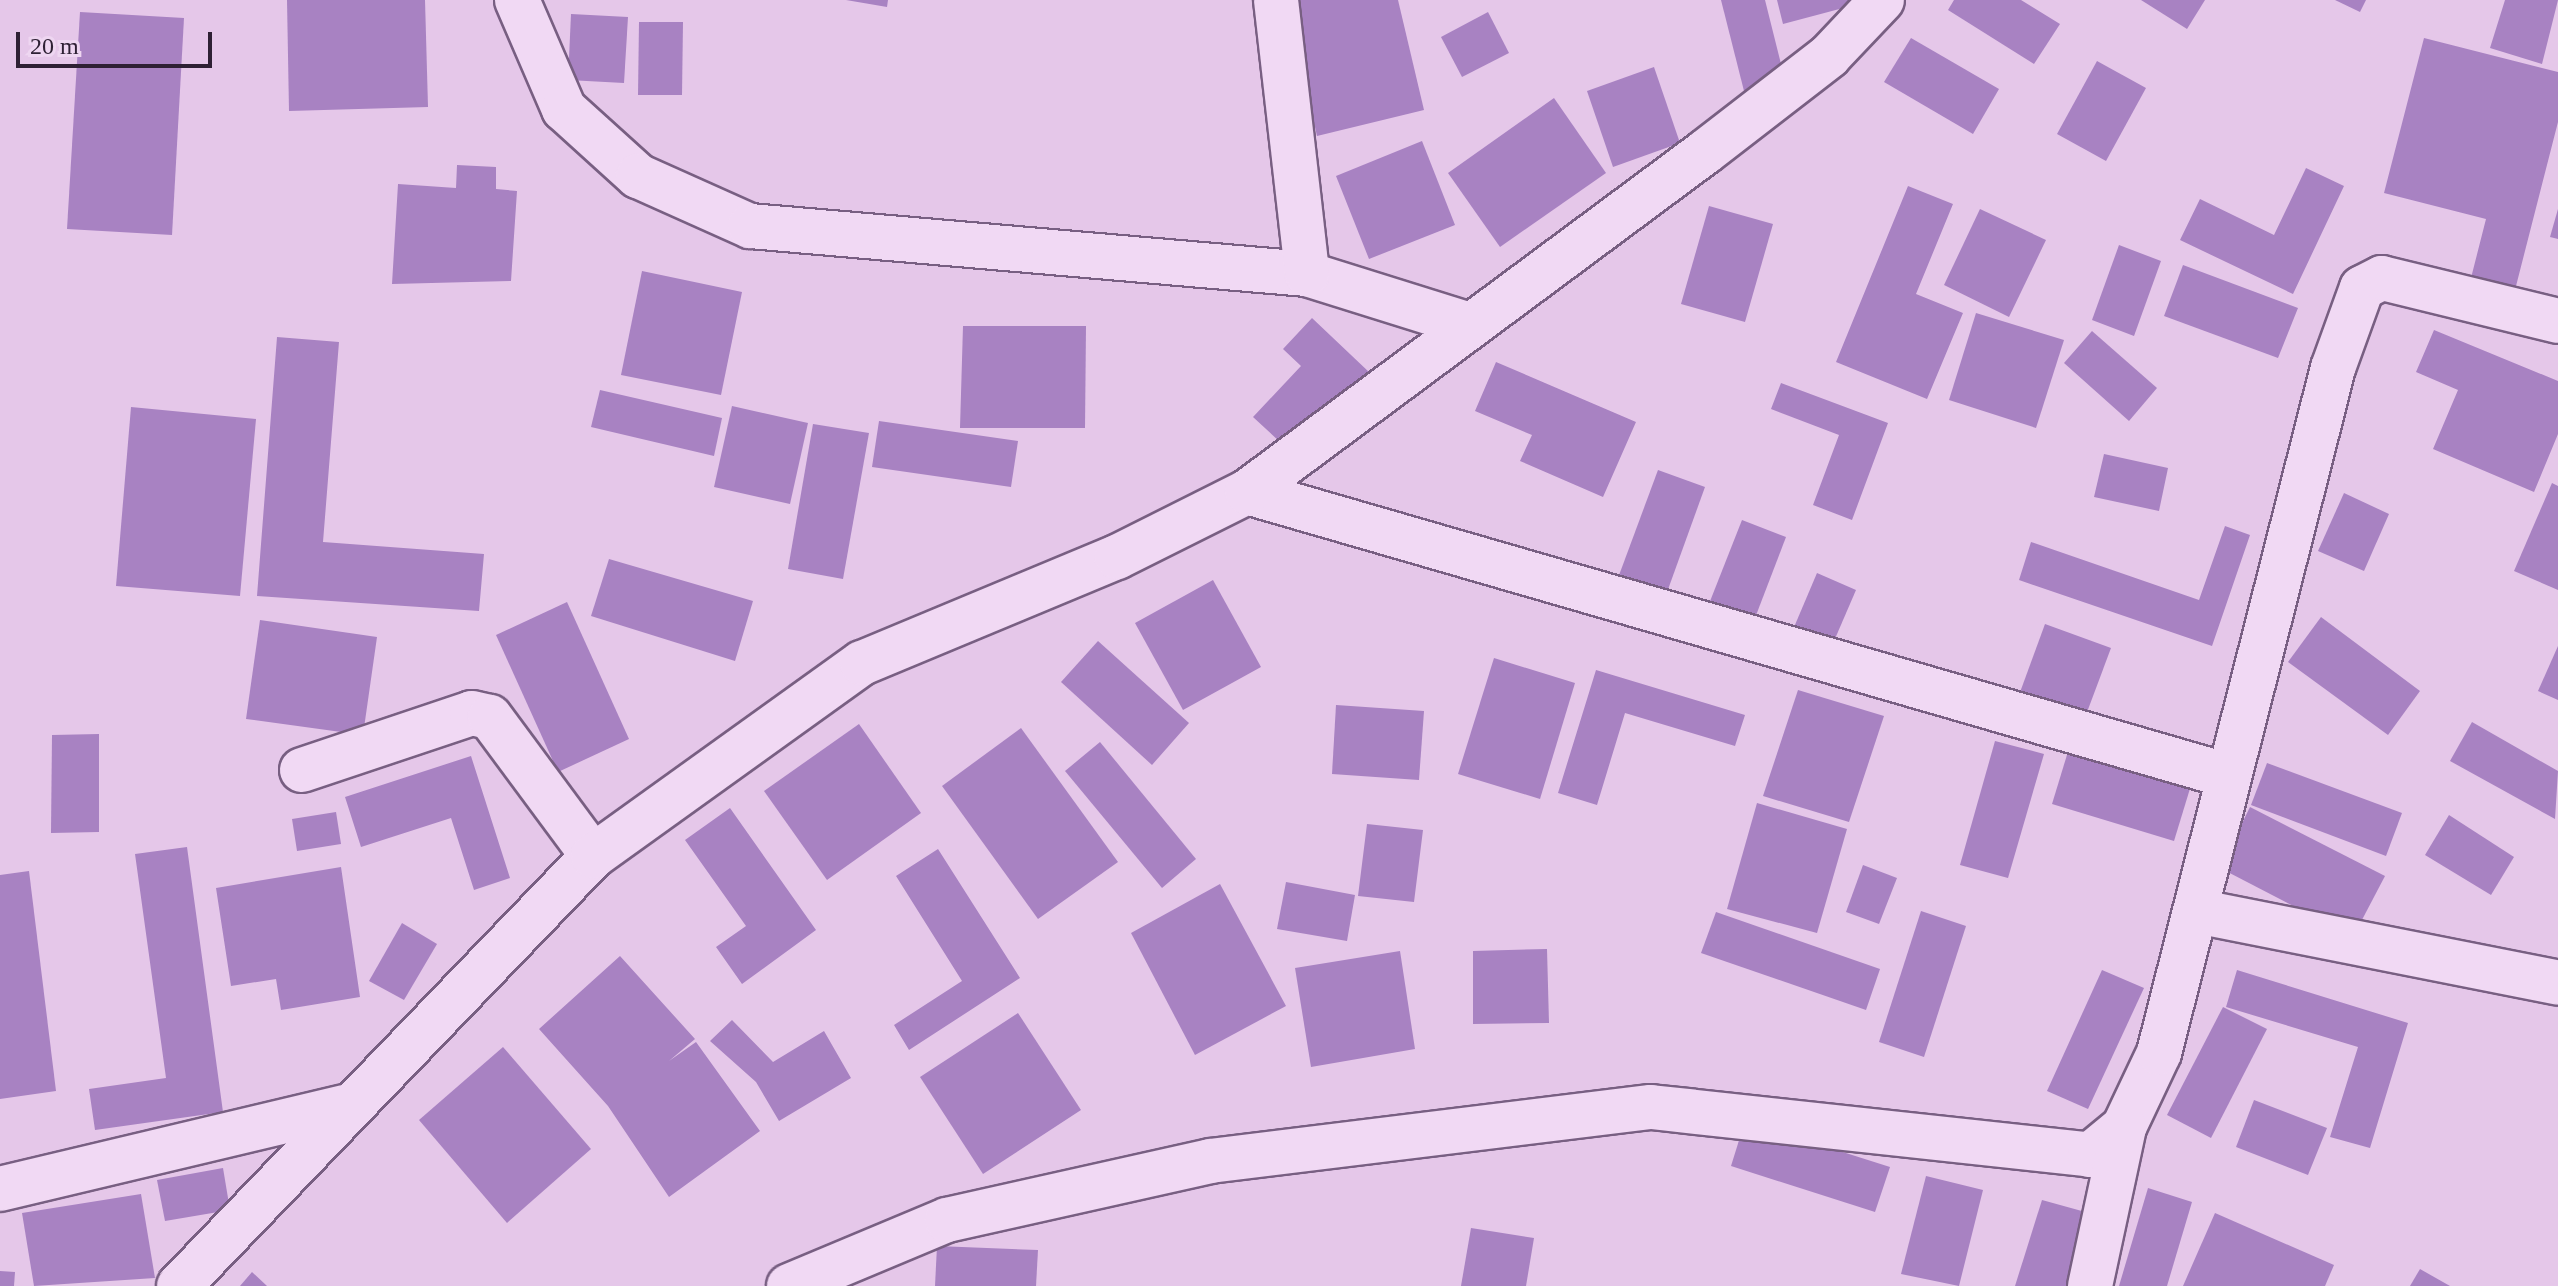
<!DOCTYPE html>
<html>
<head>
<meta charset="utf-8">
<style>
  body { margin:0 }
  #map { position:relative; width:2558px; height:1286px; overflow:hidden; background:#e5c7e9; font-family:"Times New Roman",serif }
  div>[style] { position:absolute }
  [style*='--x'] { left:calc(var(--x)*1px); top:calc(var(--y)*1px); width:calc(var(--w)*1px); rotate:calc(var(--a)*1deg) }
  .building>* { inset:0; background:#a882c2 }
  .roads { filter:drop-shadow(2px 0 #785f82) drop-shadow(-2px 0 #785f82) drop-shadow(0 2px #785f82) drop-shadow(0 -2px #785f82) }
  .minor>* { height:44px; margin:-22px; padding:0 22px; transform-origin:22px; border-radius:22px; background:#f1d9f4 }
  span { translate:-50% -50%; white-space:nowrap; text-align:center; line-height:1.15; -webkit-text-stroke:7px #eed6f1; paint-order:stroke }
  .scale { position:absolute; left:16px; top:32px; width:196px; height:36px; box-sizing:border-box; border:4px solid #2e2034; border-top:0; padding-left:10px; font-size:24px; line-height:28px; white-space:nowrap; color:#2e2034; -webkit-text-stroke:6px #eed6f1; paint-order:stroke }
</style>
</head>
<body>
<div id="map">
  <div class="building">
    <div style="clip-path:polygon(287px 0,425px 0,428px 107px,289px 111px)"></div>
    <div style="clip-path:polygon(846px 0,888px 0,887px 7px)"></div>
    <div style="clip-path:polygon(1286px 0,1398px 0,1424px 110px,1317px 136px)"></div>
    <div style="clip-path:polygon(1721px 0,1765px 0,1785px 80px,1744px 91px)"></div>
    <div style="clip-path:polygon(1777px 0,1862px 0,1862px 3px,1783px 24px)"></div>
    <div style="clip-path:polygon(1954px 0,2021px 0,2060px 24px,2034px 64px,1948px 10px)"></div>
    <div style="clip-path:polygon(2141px 0,2205px 0,2187px 29px)"></div>
    <div style="clip-path:polygon(2335px 0,2366px 0,2360px 12px)"></div>
    <div style="clip-path:polygon(2505px 0,2558px 0,2542px 64px,2490px 48px)"></div>
    <div style="clip-path:polygon(80px 12px,184px 18px,172px 235px,67px 229px)"></div>
    <div style="clip-path:polygon(1488px 12px,1509px 53px,1462px 77px,1441px 37px)"></div>
    <div style="clip-path:polygon(571px 14px,628px 17px,624px 83px,568px 80px)"></div>
    <div style="clip-path:polygon(639px 22px,683px 22px,682px 95px,638px 95px)"></div>
    <div style="clip-path:polygon(1911px 38px,1999px 89px,1973px 134px,1884px 82px)"></div>
    <div style="clip-path:polygon(2424px 38px,2558px 72px,2558px 122px,2515px 290px,2471px 278px,2486px 219px,2384px 193px)"></div>
    <div style="clip-path:polygon(2097px 61px,2146px 88px,2106px 161px,2057px 134px)"></div>
    <div style="clip-path:polygon(1654px 67px,1680px 143px,1613px 167px,1587px 91px)"></div>
    <div style="clip-path:polygon(1554px 98px,1606px 173px,1500px 247px,1448px 173px)"></div>
    <div style="clip-path:polygon(1422px 141px,1455px 225px,1369px 259px,1336px 176px)"></div>
    <div style="clip-path:polygon(457px 165px,496px 167px,496px 189px,517px 191px,511px 281px,392px 284px,398px 184px,456px 188px)"></div>
    <div style="clip-path:polygon(2306px 168px,2344px 186px,2293px 294px,2180px 240px,2200px 199px,2274px 235px)"></div>
    <div style="clip-path:polygon(1908px 186px,1953px 204px,1916px 294px,1963px 313px,1927px 399px,1836px 362px)"></div>
    <div style="clip-path:polygon(1709px 206px,1773px 224px,1745px 322px,1681px 304px)"></div>
    <div style="clip-path:polygon(1980px 209px,2046px 240px,2009px 317px,1944px 285px)"></div>
    <div style="clip-path:polygon(2558px 209px,2558px 239px,2550px 237px)"></div>
    <div style="clip-path:polygon(2119px 245px,2161px 261px,2134px 336px,2092px 320px)"></div>
    <div style="clip-path:polygon(2183px 265px,2298px 308px,2278px 358px,2164px 316px)"></div>
    <div style="clip-path:polygon(642px 271px,742px 292px,721px 395px,621px 375px)"></div>
    <div style="clip-path:polygon(1976px 313px,2064px 340px,2036px 428px,1949px 400px)"></div>
    <div style="clip-path:polygon(1312px 318px,1370px 373px,1294px 455px,1253px 417px,1301px 366px,1283px 349px)"></div>
    <div style="clip-path:polygon(963px 326px,1086px 326px,1085px 428px,960px 428px)"></div>
    <div style="clip-path:polygon(2434px 330px,2558px 381px,2558px 434px,2534px 492px,2433px 449px,2458px 390px,2416px 372px)"></div>
    <div style="clip-path:polygon(2092px 331px,2157px 388px,2129px 421px,2064px 363px)"></div>
    <div style="clip-path:polygon(277px 337px,339px 342px,323px 542px,484px 554px,479px 611px,257px 596px)"></div>
    <div style="clip-path:polygon(1496px 362px,1636px 422px,1603px 497px,1520px 461px,1532px 435px,1475px 411px)"></div>
    <div style="clip-path:polygon(1781px 383px,1888px 423px,1852px 520px,1813px 505px,1839px 435px,1771px 409px)"></div>
    <div style="clip-path:polygon(600px 390px,722px 418px,714px 456px,591px 427px)"></div>
    <div style="clip-path:polygon(732px 406px,808px 423px,790px 504px,714px 487px)"></div>
    <div style="clip-path:polygon(131px 407px,256px 419px,240px 596px,116px 586px)"></div>
    <div style="clip-path:polygon(879px 421px,1018px 441px,1011px 487px,872px 467px)"></div>
    <div style="clip-path:polygon(813px 424px,869px 433px,843px 579px,788px 569px)"></div>
    <div style="clip-path:polygon(2104px 454px,2168px 468px,2159px 511px,2094px 497px)"></div>
    <div style="clip-path:polygon(1658px 470px,1705px 487px,1666px 595px,1618px 578px)"></div>
    <div style="clip-path:polygon(2552px 483px,2558px 486px,2558px 590px,2514px 571px)"></div>
    <div style="clip-path:polygon(2344px 493px,2389px 514px,2364px 571px,2318px 551px)"></div>
    <div style="clip-path:polygon(1742px 520px,1786px 537px,1750px 631px,1705px 614px)"></div>
    <div style="clip-path:polygon(2225px 526px,2250px 535px,2212px 646px,2019px 580px,2031px 542px,2199px 600px)"></div>
    <div style="clip-path:polygon(609px 559px,753px 601px,735px 661px,591px 616px)"></div>
    <div style="clip-path:polygon(1817px 573px,1856px 590px,1828px 655px,1789px 639px)"></div>
    <div style="clip-path:polygon(1213px 580px,1261px 667px,1183px 710px,1135px 623px)"></div>
    <div style="clip-path:polygon(567px 602px,629px 739px,558px 772px,496px 635px)"></div>
    <div style="clip-path:polygon(2321px 617px,2420px 691px,2388px 735px,2288px 662px)"></div>
    <div style="clip-path:polygon(260px 620px,377px 637px,363px 735px,246px 719px)"></div>
    <div style="clip-path:polygon(2045px 624px,2111px 648px,2080px 731px,2015px 706px)"></div>
    <div style="clip-path:polygon(1098px 641px,1189px 723px,1152px 765px,1061px 682px)"></div>
    <div style="clip-path:polygon(2558px 646px,2558px 700px,2538px 691px)"></div>
    <div style="clip-path:polygon(1494px 658px,1575px 683px,1540px 799px,1458px 774px)"></div>
    <div style="clip-path:polygon(1596px 670px,1745px 715px,1735px 746px,1625px 713px,1597px 805px,1558px 793px)"></div>
    <div style="clip-path:polygon(1798px 690px,1884px 716px,1849px 822px,1763px 796px)"></div>
    <div style="clip-path:polygon(1336px 705px,1424px 711px,1419px 780px,1332px 774px)"></div>
    <div style="clip-path:polygon(2472px 722px,2558px 771px,2555px 819px,2450px 761px)"></div>
    <div style="clip-path:polygon(859px 724px,921px 813px,827px 880px,764px 791px)"></div>
    <div style="clip-path:polygon(1021px 728px,1118px 862px,1038px 919px,942px 786px)"></div>
    <div style="clip-path:polygon(99px 734px,99px 832px,51px 833px,52px 735px)"></div>
    <div style="clip-path:polygon(1995px 741px,2044px 754px,2008px 878px,1960px 865px)"></div>
    <div style="clip-path:polygon(1100px 742px,1196px 859px,1162px 888px,1065px 771px)"></div>
    <div style="clip-path:polygon(2070px 745px,2192px 782px,2174px 841px,2052px 804px)"></div>
    <div style="clip-path:polygon(471px 756px,510px 878px,474px 890px,451px 818px,361px 847px,345px 797px)"></div>
    <div style="clip-path:polygon(2267px 763px,2402px 813px,2386px 856px,2251px 805px)"></div>
    <div style="clip-path:polygon(1757px 803px,1847px 829px,1817px 933px,1727px 909px)"></div>
    <div style="clip-path:polygon(2250px 807px,2385px 876px,2353px 937px,2220px 868px)"></div>
    <div style="clip-path:polygon(730px 808px,816px 930px,742px 984px,716px 947px,746px 926px,685px 840px)"></div>
    <div style="clip-path:polygon(336px 812px,341px 844px,297px 851px,292px 819px)"></div>
    <div style="clip-path:polygon(2449px 815px,2514px 857px,2491px 895px,2425px 855px)"></div>
    <div style="clip-path:polygon(1367px 824px,1423px 830px,1414px 902px,1358px 896px)"></div>
    <div style="clip-path:polygon(187px 847px,223px 1112px,95px 1130px,89px 1089px,166px 1078px,135px 854px)"></div>
    <div style="clip-path:polygon(938px 849px,1020px 978px,909px 1050px,894px 1025px,962px 981px,896px 876px)"></div>
    <div style="clip-path:polygon(1863px 865px,1897px 878px,1879px 924px,1846px 912px)"></div>
    <div style="clip-path:polygon(341px 867px,360px 997px,281px 1010px,276px 979px,231px 986px,216px 888px)"></div>
    <div style="clip-path:polygon(29px 871px,56px 1091px,0 1099px,0 875px)"></div>
    <div style="clip-path:polygon(1286px 882px,1355px 895px,1347px 941px,1277px 929px)"></div>
    <div style="clip-path:polygon(1220px 884px,1286px 1006px,1195px 1055px,1131px 933px)"></div>
    <div style="clip-path:polygon(1921px 911px,1966px 926px,1924px 1057px,1879px 1042px)"></div>
    <div style="clip-path:polygon(1716px 912px,1880px 969px,1866px 1010px,1701px 953px)"></div>
    <div style="clip-path:polygon(402px 923px,437px 944px,404px 1000px,369px 981px)"></div>
    <div style="clip-path:polygon(1547px 949px,1549px 1023px,1473px 1024px,1473px 951px)"></div>
    <div style="clip-path:polygon(1400px 951px,1415px 1049px,1311px 1067px,1295px 968px)"></div>
    <div style="clip-path:polygon(620px 956px,695px 1039px,669px 1061px,696px 1042px,760px 1131px,669px 1197px,608px 1106px,539px 1029px)"></div>
    <div style="clip-path:polygon(2102px 970px,2144px 988px,2088px 1109px,2047px 1091px)"></div>
    <div style="clip-path:polygon(2237px 970px,2408px 1023px,2370px 1148px,2330px 1137px,2358px 1047px,2226px 1007px)"></div>
    <div style="clip-path:polygon(2223px 1007px,2267px 1029px,2211px 1138px,2167px 1115px)"></div>
    <div style="clip-path:polygon(1018px 1013px,1081px 1110px,983px 1174px,920px 1077px)"></div>
    <div style="clip-path:polygon(732px 1020px,773px 1062px,824px 1031px,851px 1078px,779px 1121px,756px 1082px,710px 1041px)"></div>
    <div style="clip-path:polygon(503px 1047px,591px 1149px,507px 1223px,419px 1120px)"></div>
    <div style="clip-path:polygon(2254px 1100px,2327px 1128px,2308px 1175px,2236px 1147px)"></div>
    <div style="clip-path:polygon(1745px 1121px,1890px 1167px,1875px 1212px,1731px 1166px)"></div>
    <div style="clip-path:polygon(223px 1168px,230px 1210px,165px 1221px,157px 1180px)"></div>
    <div style="clip-path:polygon(1926px 1176px,1983px 1190px,1959px 1286px,1901px 1274px)"></div>
    <div style="clip-path:polygon(2148px 1188px,2192px 1202px,2167px 1286px,2119px 1286px)"></div>
    <div style="clip-path:polygon(141px 1194px,155px 1278px,34px 1286px,22px 1213px)"></div>
    <div style="clip-path:polygon(2042px 1200px,2089px 1213px,2067px 1286px,2015px 1286px)"></div>
    <div style="clip-path:polygon(2215px 1213px,2334px 1265px,2325px 1286px,2183px 1286px)"></div>
    <div style="clip-path:polygon(1471px 1228px,1534px 1238px,1526px 1286px,1461px 1286px)"></div>
    <div style="clip-path:polygon(937px 1246px,1038px 1250px,1036px 1286px,935px 1286px)"></div>
    <div style="clip-path:polygon(2420px 1269px,2450px 1286px,2410px 1286px)"></div>
    <div style="clip-path:polygon(0 1271px,15px 1272px,14px 1286px,0 1286px)"></div>
    <div style="clip-path:polygon(252px 1272px,267px 1286px,240px 1286px)"></div>
  </div>
  <div class="roads">
    <div class="minor">
      <div style="--x:517;--y:0;--w:119;--a:66.7"></div>
      <div style="--x:564;--y:109;--w:100;--a:42.2"></div>
      <div style="--x:638;--y:176;--w:123;--a:24.1"></div>
      <div style="--x:750;--y:226;--w:559;--a:4.93"></div>
      <div style="--x:1307;--y:274;--w:168;--a:17.4"></div>
      <div style="--x:1276;--y:0;--w:276;--a:83.5"></div>
      <div style="--x:1247;--y:492;--w:1022;--a:16.13"></div>
      <div style="--x:302;--y:770;--w:179;--a:-18.5"></div>
      <div style="--x:472;--y:713;--w:18;--a:13"></div>
      <div style="--x:490;--y:717;--w:173;--a:53.5"></div>
      <div style="--x:2196;--y:911;--w:369;--a:11.2"></div>
      <div style="--x:0;--y:1189;--w:354;--a:-13.4"></div>
      <div style="--x:179;--y:1286;--w:597;--a:-46.09"></div>
      <div style="--x:593;--y:856;--w:331;--a:-35.7"></div>
      <div style="--x:862;--y:663;--w:276;--a:-22.6"></div>
      <div style="--x:1117;--y:557;--w:145;--a:-26.6"></div>
      <div style="--x:1247;--y:492;--w:570;--a:-36.59"></div>
      <div style="--x:1705;--y:152;--w:157;--a:-37.7"></div>
      <div style="--x:1829;--y:56;--w:77;--a:-46.6"></div>
      <div style="--x:789;--y:1286;--w:171;--a:-22.7"></div>
      <div style="--x:947;--y:1220;--w:270;--a:-12.6"></div>
      <div style="--x:1210;--y:1161;--w:444;--a:-7"></div>
      <div style="--x:1651;--y:1107;--w:442;--a:6.2"></div>
      <div style="--x:2090;--y:1155;--w:44;--a:-39.5"></div>
      <div style="--x:2124;--y:1127;--w:82;--a:-64.7"></div>
      <div style="--x:2159;--y:1053;--w:707;--a:-75.75"></div>
      <div style="--x:2333;--y:368;--w:85;--a:-70.1"></div>
      <div style="--x:2362;--y:288;--w:22;--a:-27"></div>
      <div style="--x:2382;--y:278;--w:181;--a:13.7"></div>
      <div style="--x:2090;--y:1286;--w:163;--a:-77.9"></div>
    </div>
  </div>
  <div class="scale">20 m</div>
</div>
</body>
</html>
